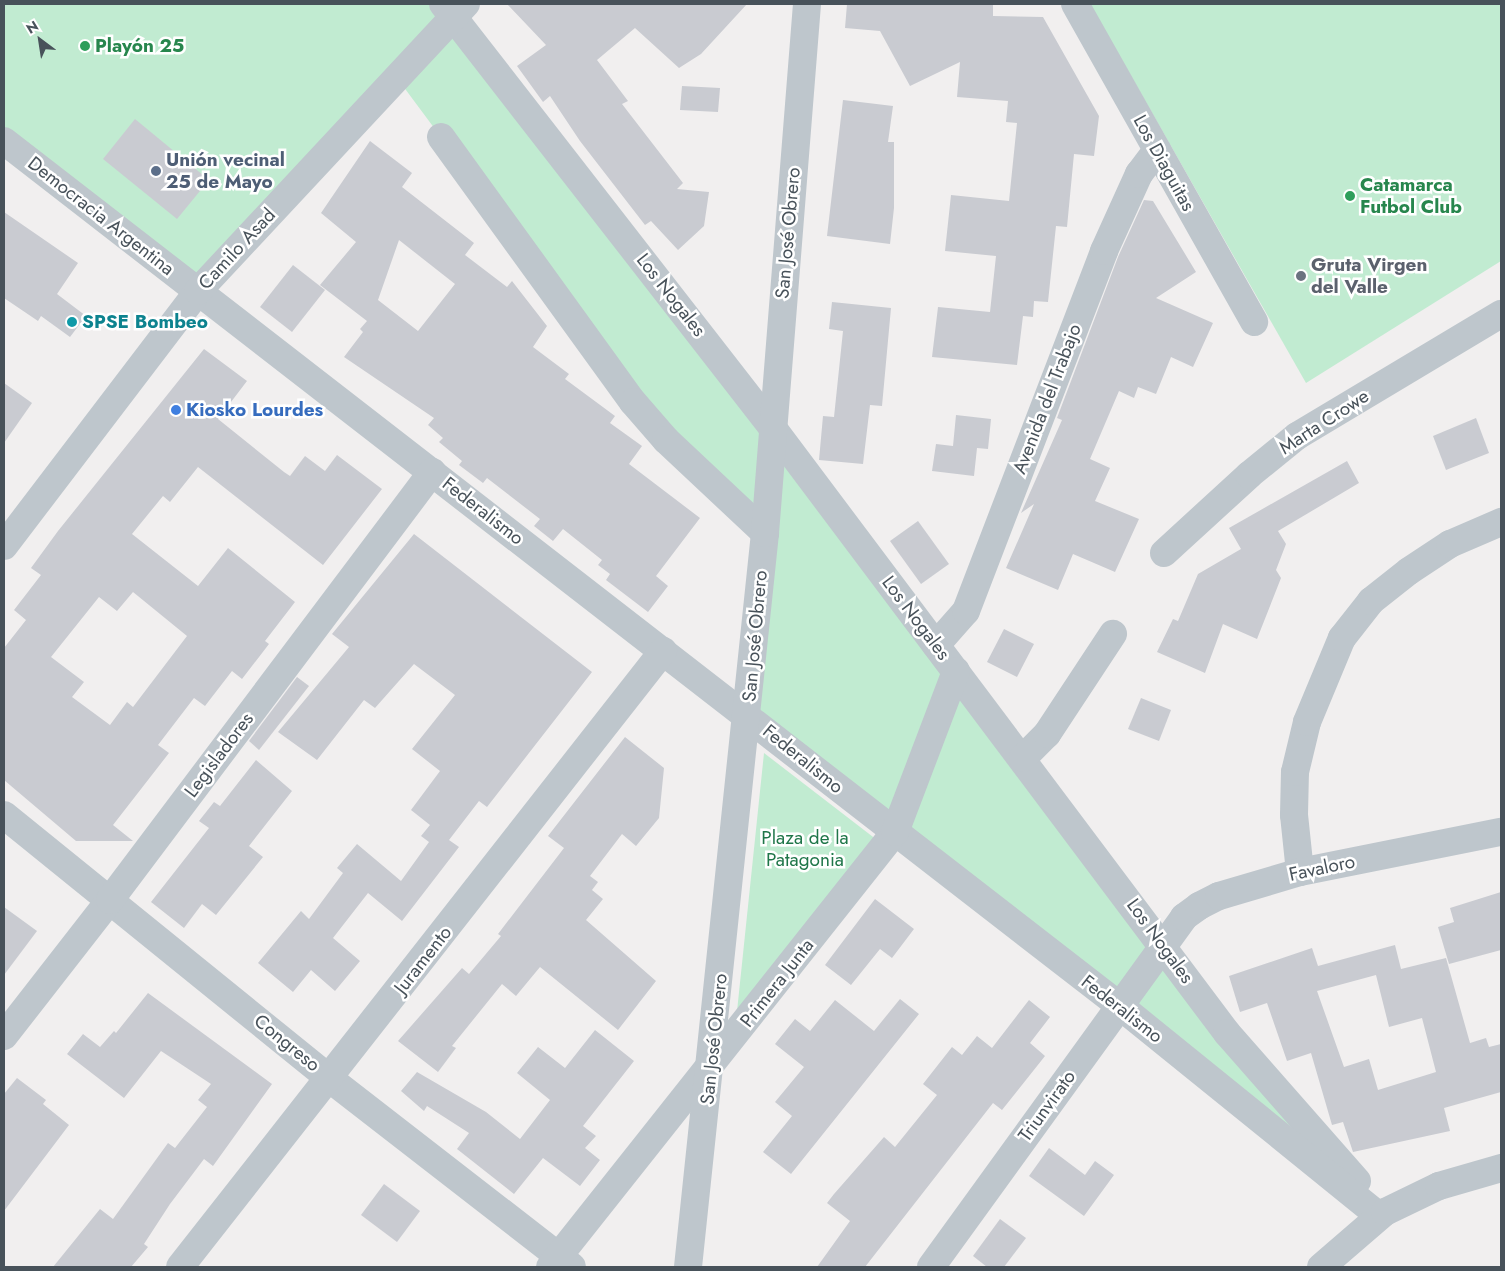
<!DOCTYPE html>
<html>
<head>
<meta charset="utf-8">
<style>
  body { margin:0 }
  #map { position:relative; width:1505px; height:1271px; overflow:hidden; background:#f1efef; font-family:Jost,sans-serif }
  div>[style] { position:absolute }
  [style*='--x'] { left:calc(var(--x)*1px); top:calc(var(--y)*1px); width:calc(var(--w)*1px); rotate:calc(var(--a)*1deg) }
  .green>* { inset:0; background:#c1ebd1 }
  .building>* { inset:0; background:#c9cbd1 }
  .minor>* { height:28px; margin:-14px; padding:0 14px; transform-origin:14px; border-radius:14px; background:#bec6cc }
  .tertiary>* { height:28px; margin:-14px; padding:0 14px; transform-origin:14px; border-radius:14px; background:#bec6cc }
  .dots>* { width:14px; height:14px; translate:-50% -50%; box-sizing:border-box; border:2px solid #fff; border-radius:50% }
  span { translate:-50% -50%; white-space:nowrap; text-align:center; line-height:1.15; -webkit-text-stroke:5px #fff; paint-order:stroke }
  .leisure-label { font-size:19px; color:#27864d; font-weight:700 }
  .left { translate:0 -50%; text-align:left }
  .service-label { font-size:19px; color:#4e5e75; font-weight:700 }
  .street-label { font-size:19px; color:#48525a }
  .worship-label { font-size:19px; color:#5b616d; font-weight:700 }
  .culture-label { font-size:19px; color:#0d838f; font-weight:700 }
  .shop-label { font-size:19px; color:#366cbe; font-weight:700 }
  .park-label { font-size:19px; color:#1f7649 }
  .frame { position:absolute; inset:0; border:5px solid #48525a; pointer-events:none }
  .north { position:absolute; left:15px; top:15px; width:50px; height:50px; -webkit-text-stroke:4px #fff; paint-order:stroke; rotate:329deg; font-size:14px; font-weight:700; line-height:20px; text-align:center; color:#48525a }
  .north::after { content:''; display:block; margin:auto; width:18px; height:22px; background:#48525a; clip-path:polygon(50% 0,100% 100%,50% 72%,0 100%) }
</style>
</head>
<body>
<div id="map">
  <div class="green">
    <div style="clip-path:polygon(4px 4px,443px 4px,956px 671px,1385px 1212px,748px 715px,765px 533px,666px 440px,397px 78px,198px 291px,4px 141px)"></div>
    <div style="clip-path:polygon(1090px 4px,1501px 4px,1501px 261px,1306px 383px)"></div>
    <div style="clip-path:polygon(764px 753px,877px 840px,736px 1021px)"></div>
  </div>
  <div class="building">
    <div style="clip-path:polygon(507px 4px,747px 4px,701px 54px,679px 68px,635px 28px,597px 60px,628px 101px,622px 104px,683px 183px,677px 189px,709px 192px,704px 226px,678px 250px,651px 221px,645px 225px,580px 141px,550px 96px,543px 102px,517px 66px,546px 45px)"></div>
    <div style="clip-path:polygon(847px 4px,993px 4px,993px 16px,1043px 17px,1099px 116px,1094px 156px,1074px 154px,1067px 227px,1056px 226px,1048px 302px,1034px 301px,1033px 317px,1023px 316px,1017px 365px,932px 357px,938px 307px,990px 312px,996px 256px,945px 251px,951px 195px,1009px 201px,1017px 123px,1006px 122px,1008px 101px,957px 97px,960px 62px,910px 86px,880px 31px,845px 28px)"></div>
    <div style="clip-path:polygon(682px 86px,720px 88px,718px 112px,680px 110px)"></div>
    <div style="clip-path:polygon(843px 100px,893px 106px,888px 142px,894px 142px,894px 208px,890px 244px,827px 236px)"></div>
    <div style="clip-path:polygon(135px 119px,209px 180px,177px 219px,103px 159px)"></div>
    <div style="clip-path:polygon(evenodd,370px 141px,412px 173px,402px 187px,474px 243px,465px 255px,507px 287px,512px 281px,547px 326px,533px 347px,569px 374px,565px 379px,615px 416px,610px 423px,642px 446px,629px 464px,700px 518px,656px 576px,668px 586px,648px 612px,606px 580px,610px 574px,598px 565px,602px 560px,563px 529px,553px 541px,534px 526px,540px 519px,487px 478px,483px 483px,459px 465px,462px 461px,439px 442px,443px 438px,428px 425px,434px 418px,344px 357px,363px 332px,360px 329px,367px 321px,320px 285px,356px 242px,321px 213px,370px 141px,399px 240px,455px 284px,418px 331px,378px 300px,399px 240px)"></div>
    <div style="clip-path:polygon(1144px 200px,1153px 201px,1196px 272px,1156px 298px,1213px 323px,1193px 367px,1171px 357px,1156px 394px,1138px 387px,1134px 398px,1119px 391px,1090px 459px,1110px 468px,1095px 501px,1139px 519px,1115px 572px,1073px 554px,1058px 590px,1006px 568px,1034px 504px,1021px 513px,1062px 420px,1057px 418px,1118px 257px)"></div>
    <div style="clip-path:polygon(4px 212px,78px 263px,57px 294px,86px 316px,70px 337px,41px 316px,38px 321px,4px 298px)"></div>
    <div style="clip-path:polygon(293px 265px,325px 290px,292px 332px,260px 307px)"></div>
    <div style="clip-path:polygon(832px 302px,891px 308px,882px 406px,870px 405px,863px 464px,819px 460px,823px 416px,834px 417px,843px 331px,829px 329px)"></div>
    <div style="clip-path:polygon(evenodd,204px 349px,247px 381px,218px 419px,284px 472px,290px 476px,305px 456px,325px 471px,337px 455px,382px 489px,323px 565px,198px 467px,170px 502px,163px 496px,132px 534px,198px 586px,228px 548px,295px 602px,265px 641px,269px 644px,242px 679px,232px 671px,205px 706px,194px 698px,158px 745px,169px 753px,113px 825px,133px 841px,76px 841px,4px 780px,4px 648px,26px 620px,14px 610px,41px 575px,31px 568px,58px 531px,204px 349px,133px 592px,187px 636px,133px 707px,127px 702px,110px 725px,72px 697px,84px 682px,51px 657px,99px 597px,117px 611px,133px 592px)"></div>
    <div style="clip-path:polygon(4px 383px,32px 403px,4px 443px)"></div>
    <div style="clip-path:polygon(956px 415px,991px 419px,988px 449px,977px 448px,974px 476px,932px 471px,936px 444px,953px 446px)"></div>
    <div style="clip-path:polygon(1476px 418px,1489px 453px,1446px 470px,1433px 436px)"></div>
    <div style="clip-path:polygon(1347px 461px,1359px 483px,1278px 531px,1286px 544px,1276px 570px,1281px 578px,1257px 639px,1223px 624px,1205px 673px,1157px 652px,1173px 619px,1178px 621px,1198px 574px,1241px 549px,1229px 528px)"></div>
    <div style="clip-path:polygon(918px 521px,949px 564px,921px 584px,890px 541px)"></div>
    <div style="clip-path:polygon(414px 534px,592px 672px,487px 807px,479px 801px,449px 840px,459px 847px,402px 921px,368px 893px,333px 938px,360px 961px,335px 991px,311px 970px,293px 992px,258px 963px,301px 911px,309px 919px,343px 873px,337px 868px,357px 844px,401px 881px,429px 842px,421px 836px,430px 825px,411px 810px,440px 771px,412px 749px,455px 695px,414px 664px,375px 708px,364px 700px,317px 760px,278px 732px,349px 647px,332px 634px)"></div>
    <div style="clip-path:polygon(1004px 629px,1034px 644px,1017px 677px,987px 662px)"></div>
    <div style="clip-path:polygon(297px 677px,309px 686px,259px 750px,249px 741px)"></div>
    <div style="clip-path:polygon(1141px 698px,1171px 710px,1159px 741px,1128px 729px)"></div>
    <div style="clip-path:polygon(625px 737px,664px 768px,659px 818px,636px 846px,622px 834px,590px 876px,598px 882px,592px 890px,603px 899px,586px 920px,656px 981px,618px 1030px,540px 967px,516px 996px,502px 984px,452px 1046px,456px 1048px,438px 1072px,398px 1041px,462px 968px,469px 974px,501px 936px,498px 934px,564px 848px,548px 836px)"></div>
    <div style="clip-path:polygon(256px 760px,292px 791px,249px 846px,263px 857px,216px 915px,202px 904px,184px 928px,151px 902px,209px 828px,199px 821px,214px 802px,220px 806px)"></div>
    <div style="clip-path:polygon(1501px 892px,1501px 950px,1449px 964px,1438px 927px,1454px 922px,1450px 908px)"></div>
    <div style="clip-path:polygon(875px 899px,914px 929px,892px 958px,880px 949px,851px 985px,825px 965px)"></div>
    <div style="clip-path:polygon(4px 907px,37px 931px,4px 975px)"></div>
    <div style="clip-path:polygon(evenodd,1395px 945px,1401px 969px,1446px 958px,1470px 1043px,1486px 1038px,1489px 1047px,1501px 1044px,1501px 1092px,1444px 1108px,1450px 1131px,1353px 1152px,1343px 1122px,1332px 1125px,1311px 1053px,1287px 1061px,1267px 1003px,1240px 1012px,1229px 976px,1312px 948px,1318px 966px,1395px 945px,1376px 975px,1389px 1027px,1422px 1018px,1436px 1072px,1378px 1090px,1369px 1059px,1344px 1067px,1317px 991px,1376px 975px)"></div>
    <div style="clip-path:polygon(148px 993px,272px 1084px,213px 1166px,204px 1159px,170px 1204px,144px 1244px,148px 1247px,131px 1267px,53px 1267px,100px 1209px,113px 1219px,168px 1143px,175px 1148px,207px 1107px,198px 1100px,211px 1084px,161px 1051px,124px 1098px,67px 1054px,83px 1034px,100px 1047px,114px 1031px,116px 1033px)"></div>
    <div style="clip-path:polygon(900px 999px,919px 1014px,791px 1174px,763px 1152px,792px 1116px,775px 1102px,804px 1067px,775px 1044px,795px 1019px,810px 1031px,835px 1000px,874px 1031px)"></div>
    <div style="clip-path:polygon(1029px 1000px,1050px 1017px,1030px 1043px,1045px 1056px,1002px 1110px,993px 1103px,865px 1267px,817px 1267px,850px 1221px,827px 1203px,834px 1194px,884px 1137px,895px 1147px,937px 1095px,923px 1084px,952px 1047px,962px 1055px,977px 1036px,992px 1048px)"></div>
    <div style="clip-path:polygon(595px 1030px,634px 1061px,583px 1126px,596px 1136px,585px 1148px,600px 1160px,580px 1186px,543px 1158px,514px 1194px,457px 1149px,469px 1133px,427px 1106px,424px 1111px,401px 1091px,417px 1072px,486px 1112px,520px 1139px,550px 1100px,517px 1073px,538px 1047px,565px 1068px)"></div>
    <div style="clip-path:polygon(17px 1078px,46px 1100px,43px 1104px,69px 1125px,4px 1211px,4px 1094px)"></div>
    <div style="clip-path:polygon(1049px 1148px,1085px 1175px,1095px 1161px,1114px 1175px,1084px 1216px,1029px 1176px)"></div>
    <div style="clip-path:polygon(384px 1184px,420px 1211px,397px 1242px,361px 1215px)"></div>
    <div style="clip-path:polygon(1000px 1219px,1026px 1238px,1004px 1267px,987px 1267px,973px 1256px)"></div>
  </div>
  <div class="minor">
    <div style="--x:443;--y:4;--w:536;--a:52.13"></div>
    <div style="--x:772;--y:427;--w:758;--a:53.1"></div>
    <div style="--x:1227;--y:1033;--w:197;--a:48.7"></div>
    <div style="--x:1075;--y:4;--w:365;--a:60.6"></div>
    <div style="--x:441;--y:137;--w:327;--a:54.1"></div>
    <div style="--x:633;--y:402;--w:50;--a:49"></div>
    <div style="--x:666;--y:440;--w:136;--a:43.2"></div>
    <div style="--x:4;--y:141;--w:1412;--a:37.78"></div>
    <div style="--x:1120;--y:1006;--w:333;--a:39"></div>
    <div style="--x:1164;--y:553;--w:115;--a:-42.5"></div>
    <div style="--x:1249;--y:475;--w:62;--a:-39.1"></div>
    <div style="--x:1297;--y:436;--w:238;--a:-30.9"></div>
    <div style="--x:936;--y:645;--w:45;--a:-48.6"></div>
    <div style="--x:966;--y:611;--w:386;--a:-69"></div>
    <div style="--x:1104;--y:251;--w:85;--a:-65.6"></div>
    <div style="--x:1139;--y:174;--w:30;--a:-53"></div>
    <div style="--x:1023;--y:758;--w:34;--a:-45"></div>
    <div style="--x:1047;--y:734;--w:120;--a:-56.6"></div>
    <div style="--x:4;--y:815;--w:419;--a:39"></div>
    <div style="--x:330;--y:1079;--w:306;--a:37.8"></div>
    <div style="--x:1300;--y:872;--w:57;--a:-96"></div>
    <div style="--x:1294;--y:815;--w:43;--a:-88.7"></div>
    <div style="--x:1295;--y:772;--w:51;--a:-76.5"></div>
    <div style="--x:1307;--y:722;--w:91;--a:-67.4"></div>
    <div style="--x:1342;--y:638;--w:47;--a:-51.9"></div>
    <div style="--x:1371;--y:601;--w:48;--a:-38.3"></div>
    <div style="--x:1409;--y:571;--w:49;--a:-33.4"></div>
    <div style="--x:1450;--y:544;--w:56;--a:-23.3"></div>
    <div style="--x:4;--y:1036;--w:172;--a:-52.1"></div>
    <div style="--x:110;--y:900;--w:536;--a:-53.04"></div>
    <div style="--x:180;--y:1267;--w:783;--a:-51.9"></div>
    <div style="--x:550;--y:1267;--w:555;--a:-51.58"></div>
    <div style="--x:895;--y:832;--w:172;--a:-69.2"></div>
    <div style="--x:931;--y:1267;--w:432;--a:-54.1"></div>
    <div style="--x:1184;--y:917;--w:19;--a:-36"></div>
    <div style="--x:1199;--y:906;--w:22;--a:-27"></div>
    <div style="--x:1219;--y:896;--w:84;--a:-16.5"></div>
    <div style="--x:1300;--y:872;--w:205;--a:-11.3"></div>
  </div>
  <div class="tertiary">
    <div style="--x:4;--y:546;--w:320;--a:-52.7"></div>
    <div style="--x:198;--y:291;--w:393;--a:-47"></div>
    <div style="--x:688;--y:1267;--w:738;--a:-84.01"></div>
    <div style="--x:765;--y:533;--w:531;--a:-85.46"></div>
    <div style="--x:1321;--y:1267;--w:84;--a:-40.7"></div>
    <div style="--x:1385;--y:1212;--w:60;--a:-25.7"></div>
    <div style="--x:1439;--y:1186;--w:65;--a:-16.2"></div>
  </div>
  <div class="dots">
    <div style="left:85px;top:46px;background:#2e9e5b"></div>
    <div style="left:156px;top:171px;background:#5c6f8a"></div>
    <div style="left:1350px;top:196px;background:#2e9e5b"></div>
    <div style="left:1301px;top:276px;background:#6b7280"></div>
    <div style="left:72px;top:322px;background:#0f9aa8"></div>
    <div style="left:176px;top:410px;background:#3f7fe0"></div>
  </div>
  <div class="leisure-label">
    <span class="left" style="left:95px;top:46px">Playón 25</span>
    <span class="left" style="left:1360px;top:196px">Catamarca<br>Futbol Club</span>
  </div>
  <div class="service-label">
    <span class="left" style="left:166px;top:171px">Unión vecinal<br>25 de Mayo</span>
  </div>
  <div class="street-label">
    <span style="left:1164px;top:163px;rotate:61deg">Los Diaguitas</span>
    <span style="left:101px;top:216px;rotate:38deg">Democracia Argentina</span>
    <span style="left:788px;top:233px;rotate:-85deg">San José Obrero</span>
    <span style="left:237px;top:249px;rotate:-47deg">Camilo Asad</span>
    <span style="left:671px;top:295px;rotate:52deg">Los Nogales</span>
    <span style="left:1047px;top:399px;rotate:-69deg">Avenida del Trabajo</span>
    <span style="left:1324px;top:422px;rotate:-33deg">Marta Crowe</span>
    <span style="left:483px;top:511px;rotate:38deg">Federalismo</span>
    <span style="left:916px;top:618px;rotate:53deg">Los Nogales</span>
    <span style="left:755px;top:636px;rotate:-85deg">San José Obrero</span>
    <span style="left:219px;top:755px;rotate:-53deg">Legisladores</span>
    <span style="left:803px;top:759px;rotate:39deg">Federalismo</span>
    <span style="left:1322px;top:868px;rotate:-12deg">Favaloro</span>
    <span style="left:1160px;top:941px;rotate:54deg">Los Nogales</span>
    <span style="left:423px;top:960px;rotate:-52deg">Juramento</span>
    <span style="left:777px;top:983px;rotate:-52deg">Primera Junta</span>
    <span style="left:1122px;top:1009px;rotate:38deg">Federalismo</span>
    <span style="left:714px;top:1039px;rotate:-84deg">San José Obrero</span>
    <span style="left:287px;top:1043px;rotate:39deg">Congreso</span>
    <span style="left:1047px;top:1106px;rotate:-54deg">Triunvirato</span>
  </div>
  <div class="worship-label">
    <span class="left" style="left:1311px;top:276px">Gruta Virgen<br>del Valle</span>
  </div>
  <div class="culture-label">
    <span class="left" style="left:82px;top:322px">SPSE Bombeo</span>
  </div>
  <div class="shop-label">
    <span class="left" style="left:186px;top:410px">Kiosko Lourdes</span>
  </div>
  <div class="park-label">
    <span style="left:805px;top:849px">Plaza de la<br>Patagonia</span>
  </div>
  <div class="frame"></div>
  <div class="north">N</div>
</div>
</body>
</html>
